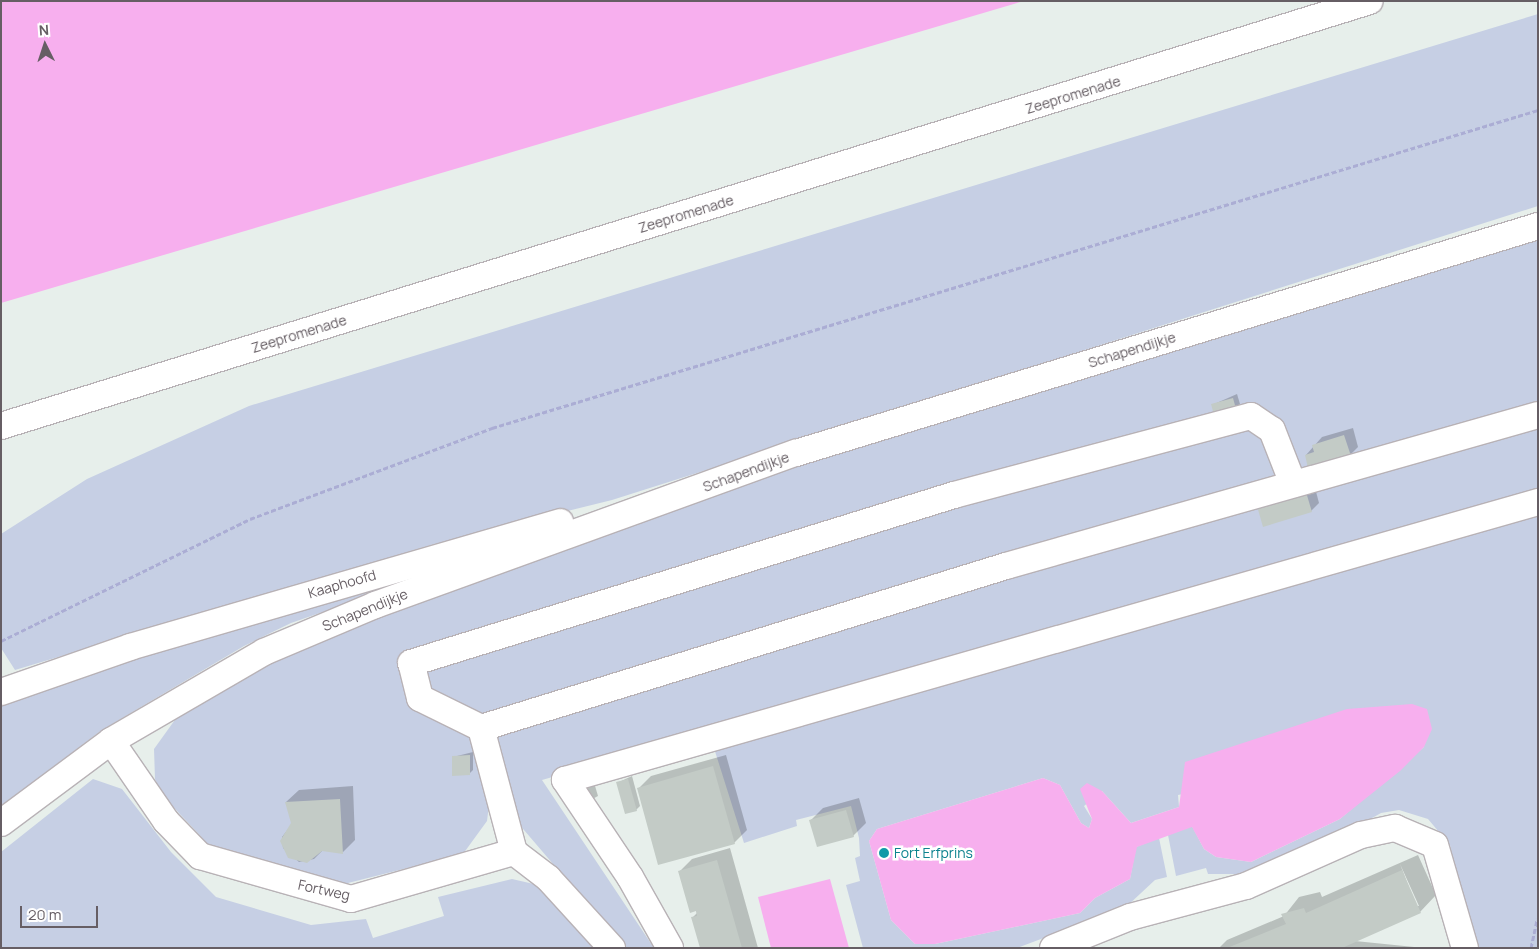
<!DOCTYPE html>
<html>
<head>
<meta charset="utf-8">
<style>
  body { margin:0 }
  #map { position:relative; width:1539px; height:949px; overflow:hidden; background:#e7efeb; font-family:Manrope,sans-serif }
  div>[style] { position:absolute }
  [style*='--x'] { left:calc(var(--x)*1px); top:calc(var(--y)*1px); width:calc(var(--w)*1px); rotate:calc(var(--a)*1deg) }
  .green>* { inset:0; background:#c6cfe4 }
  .water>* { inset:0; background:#f7afee }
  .shadow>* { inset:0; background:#0003 }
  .building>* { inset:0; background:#c3cbc6 }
  .path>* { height:3px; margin-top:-1.5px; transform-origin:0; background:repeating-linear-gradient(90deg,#abadd4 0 5px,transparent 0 7.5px) }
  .roads { filter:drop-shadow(1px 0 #b8b2b6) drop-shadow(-1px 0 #b8b2b6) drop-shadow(0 1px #b8b2b6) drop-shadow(0 -1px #b8b2b6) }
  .minor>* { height:26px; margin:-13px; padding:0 13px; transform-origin:13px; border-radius:13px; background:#fff }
  .dots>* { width:14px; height:14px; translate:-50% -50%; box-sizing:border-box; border:2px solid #fff; border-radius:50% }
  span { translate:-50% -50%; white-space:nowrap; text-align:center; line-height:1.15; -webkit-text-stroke:5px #fff; paint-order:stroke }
  .street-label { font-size:14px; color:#665e64 }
  .culture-label { font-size:14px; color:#0d838f }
  .left { translate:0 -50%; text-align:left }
  .frame { position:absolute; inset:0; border:2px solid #665e64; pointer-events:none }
  .north { position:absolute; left:20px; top:20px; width:50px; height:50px; -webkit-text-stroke:4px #fff; paint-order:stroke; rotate:356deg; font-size:14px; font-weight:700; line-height:20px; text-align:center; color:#665e64 }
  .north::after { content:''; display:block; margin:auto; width:18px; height:22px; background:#665e64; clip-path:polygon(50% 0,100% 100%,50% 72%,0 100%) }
  .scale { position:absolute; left:20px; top:906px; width:78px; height:22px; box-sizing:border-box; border:2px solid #665e64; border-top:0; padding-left:6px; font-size:15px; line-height:18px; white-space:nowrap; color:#665e64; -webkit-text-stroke:4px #fff; paint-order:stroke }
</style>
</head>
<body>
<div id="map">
  <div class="green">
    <div style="clip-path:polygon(1538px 14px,1538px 206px,612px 500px,434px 544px,15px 670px,1px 648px,1px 534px,87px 479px,249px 406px)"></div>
    <div style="clip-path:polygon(1538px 237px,1538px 493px,542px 780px,654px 948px,625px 948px,512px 816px,489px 805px,487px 821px,463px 854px,344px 884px,209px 845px,162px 795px,155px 779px,154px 749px,177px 717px,263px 667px,341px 629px,846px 449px)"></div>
    <div style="clip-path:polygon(1538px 508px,1538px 948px,1474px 948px,1450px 845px,1428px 819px,1399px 810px,1381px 813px,1349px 831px,1245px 874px,1208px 874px,1206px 868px,1176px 876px,1168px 835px,1192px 826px,1204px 849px,1216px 857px,1251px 862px,1340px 819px,1424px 747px,1178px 795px,1179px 807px,1131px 823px,1102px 791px,1084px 806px,1092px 819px,1089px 828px,1081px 823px,1060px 785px,1043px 778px,877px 829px,869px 841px,891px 920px,915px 944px,935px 944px,1080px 913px,1095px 898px,1130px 879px,1136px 847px,1159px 838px,1167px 877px,1155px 880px,1126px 907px,1017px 948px,863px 948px,846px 885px,860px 881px,855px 858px,860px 856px,859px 838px,851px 806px,796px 820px,797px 826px,744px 843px,713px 745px)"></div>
    <div style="clip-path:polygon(449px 568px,291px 623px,244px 646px,102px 730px,1px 806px,1px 702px,128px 657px)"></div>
    <div style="clip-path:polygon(93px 779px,122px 789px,171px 852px,216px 897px,311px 925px,366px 919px,373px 938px,444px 916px,438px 897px,512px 879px,538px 885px,593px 948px,1px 948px,1px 852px)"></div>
  </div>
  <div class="water">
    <div style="clip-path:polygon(1px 1px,1024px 1px,1px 303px)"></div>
    <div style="clip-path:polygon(1412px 704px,1427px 709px,1432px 729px,1424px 747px,1400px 771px,1340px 819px,1251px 862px,1216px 857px,1204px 849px,1192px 827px,1137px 847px,1130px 879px,1095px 898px,1080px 913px,935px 944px,915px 944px,891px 920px,869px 841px,877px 829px,1043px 778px,1060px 785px,1081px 823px,1089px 828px,1092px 819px,1080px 789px,1087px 783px,1102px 791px,1131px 823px,1179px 807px,1185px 762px,1347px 709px)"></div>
    <div style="clip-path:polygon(830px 879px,849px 948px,771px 948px,758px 897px)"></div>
  </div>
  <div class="shadow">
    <div style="clip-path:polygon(1237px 394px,1240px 404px,1236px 408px,1212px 405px)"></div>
    <div style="clip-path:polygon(1353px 428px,1358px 447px,1350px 455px,1306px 455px,1322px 437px)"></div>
    <div style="clip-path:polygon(1314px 484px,1319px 503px,1311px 511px,1258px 506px)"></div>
    <div style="clip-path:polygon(473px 752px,473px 770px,469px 774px,453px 757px)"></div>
    <div style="clip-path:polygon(726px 755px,747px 830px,734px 843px,638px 789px,651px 776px)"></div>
    <div style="clip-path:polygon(632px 776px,640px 806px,636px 810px,617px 783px)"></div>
    <div style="clip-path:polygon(593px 779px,598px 796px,585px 803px,585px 781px)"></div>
    <div style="clip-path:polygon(353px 786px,355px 840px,343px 852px,323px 850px,314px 859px,299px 862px,283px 848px,282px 837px,292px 824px,286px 802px,299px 790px)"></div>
    <div style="clip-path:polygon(859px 798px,866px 823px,853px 836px,811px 820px,823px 808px)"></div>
    <div style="clip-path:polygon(730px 848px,758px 948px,701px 948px,692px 918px,697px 913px,679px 872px,692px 859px)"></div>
    <div style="clip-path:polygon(evenodd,1418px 855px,1436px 895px,1420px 912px,1355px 941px,1424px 948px,1219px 948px,1227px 940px,1284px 916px,1299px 897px,1320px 892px,1322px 897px,1418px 855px,1400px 864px,1419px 906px,1416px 906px,1400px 864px)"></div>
  </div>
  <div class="building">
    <div style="clip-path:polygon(1233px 398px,1236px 409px,1214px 415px,1211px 404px)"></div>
    <div style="clip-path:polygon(1344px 435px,1351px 456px,1308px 468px,1305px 455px,1314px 452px,1312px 445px)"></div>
    <div style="clip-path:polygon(1306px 492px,1312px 512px,1263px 527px,1257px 506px)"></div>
    <div style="clip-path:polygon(470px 755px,470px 775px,452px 776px,452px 756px)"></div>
    <div style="clip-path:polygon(713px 766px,735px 844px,658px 865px,637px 788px)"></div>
    <div style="clip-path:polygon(628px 779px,637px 811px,625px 814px,616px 782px)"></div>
    <div style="clip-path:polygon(340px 799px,343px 854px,322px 851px,307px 863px,288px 858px,280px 841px,291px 823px,285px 802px)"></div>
    <div style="clip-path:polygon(846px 810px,854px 837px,817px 847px,809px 820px)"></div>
    <div style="clip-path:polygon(717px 860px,742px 948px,700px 948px,691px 917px,697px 916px,696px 911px,690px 913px,678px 871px)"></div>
    <div style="clip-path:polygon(1402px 870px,1421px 913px,1342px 948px,1227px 948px,1286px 924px,1281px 914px,1304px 908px,1306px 913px)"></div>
  </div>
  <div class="path">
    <div style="--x:1;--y:641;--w:277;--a:-26.1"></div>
    <div style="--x:250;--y:519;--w:259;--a:-20.6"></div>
    <div style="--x:492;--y:428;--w:1093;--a:-16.91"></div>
    <div style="--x:1531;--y:948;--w:30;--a:-78"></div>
  </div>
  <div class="roads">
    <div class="minor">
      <div style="--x:1;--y:426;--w:1433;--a:-17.25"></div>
      <div style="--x:1;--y:692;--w:137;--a:-19.2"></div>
      <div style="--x:130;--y:647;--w:448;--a:-16.2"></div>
      <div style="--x:481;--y:728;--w:68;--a:-153.8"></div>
      <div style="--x:420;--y:698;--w:36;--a:-104"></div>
      <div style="--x:411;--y:663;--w:568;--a:-17.19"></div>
      <div style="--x:954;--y:495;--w:307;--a:-14.9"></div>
      <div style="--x:1251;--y:416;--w:25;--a:34"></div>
      <div style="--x:1272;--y:430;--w:58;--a:68.7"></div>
      <div style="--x:111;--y:741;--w:97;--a:55.5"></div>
      <div style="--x:166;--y:821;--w:49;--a:45.8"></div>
      <div style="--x:200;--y:856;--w:157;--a:15.9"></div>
      <div style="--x:351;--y:899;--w:170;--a:-16.1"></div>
      <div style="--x:514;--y:852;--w:43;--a:37.4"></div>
      <div style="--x:548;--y:878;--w:95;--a:47.6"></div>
      <div style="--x:1;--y:823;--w:137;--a:-36.7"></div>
      <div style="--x:111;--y:741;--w:177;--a:-30.2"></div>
      <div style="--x:264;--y:652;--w:121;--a:-22.9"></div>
      <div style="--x:375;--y:605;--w:448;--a:-19.9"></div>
      <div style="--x:796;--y:453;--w:776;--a:-17.01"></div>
      <div style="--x:514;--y:852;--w:128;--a:-104.9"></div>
      <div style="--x:481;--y:728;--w:549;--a:-17.15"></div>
      <div style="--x:1006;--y:566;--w:553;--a:-15.85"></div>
      <div style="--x:670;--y:948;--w:81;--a:-119.4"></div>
      <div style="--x:630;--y:877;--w:117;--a:-123.8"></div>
      <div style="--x:565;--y:780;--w:1012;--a:-15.95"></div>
      <div style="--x:1053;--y:948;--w:83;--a:-21.9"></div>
      <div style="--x:1130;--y:917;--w:120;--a:-15"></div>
      <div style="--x:1246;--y:886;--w:126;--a:-23.9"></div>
      <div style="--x:1361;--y:835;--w:35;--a:-12"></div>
      <div style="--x:1395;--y:828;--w:43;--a:23"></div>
      <div style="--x:1435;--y:845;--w:107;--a:73.8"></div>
    </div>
  </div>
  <div class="dots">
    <div style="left:884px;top:853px;background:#0f9aa8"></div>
  </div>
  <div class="street-label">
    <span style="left:1073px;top:95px;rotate:-17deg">Zeepromenade</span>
    <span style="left:686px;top:214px;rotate:-17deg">Zeepromenade</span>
    <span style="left:299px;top:334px;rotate:-17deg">Zeepromenade</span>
    <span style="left:1132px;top:350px;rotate:-17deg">Schapendijkje</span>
    <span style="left:746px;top:472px;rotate:-20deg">Schapendijkje</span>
    <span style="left:342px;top:584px;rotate:-16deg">Kaaphoofd</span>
    <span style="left:365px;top:610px;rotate:-22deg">Schapendijkje</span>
    <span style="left:324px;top:890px;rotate:12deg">Fortweg</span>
  </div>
  <div class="culture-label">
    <span class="left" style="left:894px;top:853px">Fort Erfprins</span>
  </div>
  <div class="frame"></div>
  <div class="north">N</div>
  <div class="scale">20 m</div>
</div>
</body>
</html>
